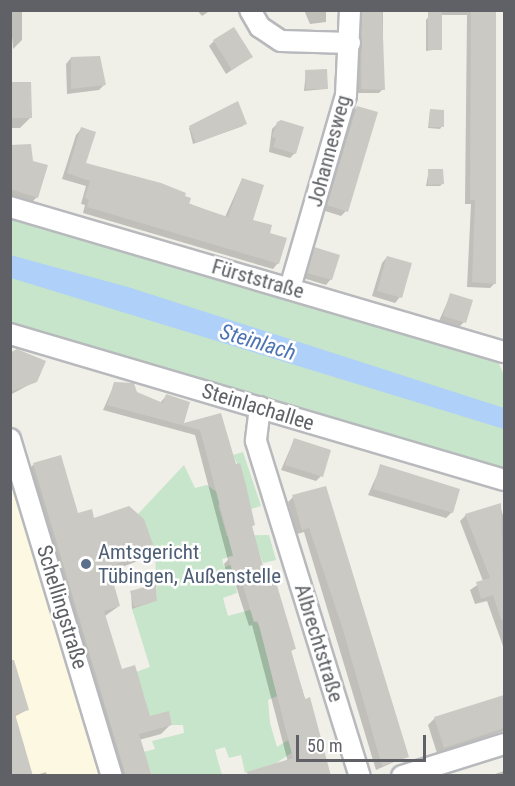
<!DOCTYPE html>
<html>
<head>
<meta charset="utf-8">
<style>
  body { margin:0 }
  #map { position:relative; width:515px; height:786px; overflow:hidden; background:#f0efe8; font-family:"Roboto Condensed",sans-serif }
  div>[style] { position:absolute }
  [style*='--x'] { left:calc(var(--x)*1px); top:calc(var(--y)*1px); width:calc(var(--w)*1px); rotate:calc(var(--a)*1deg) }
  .commercial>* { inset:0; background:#fcf8e1 }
  .green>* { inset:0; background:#c6e5ca }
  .water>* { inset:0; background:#afd0f9 }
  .shadow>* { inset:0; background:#0003 }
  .building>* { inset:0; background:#cbc9c4 }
  .roads { filter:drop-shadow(2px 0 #b7b9bd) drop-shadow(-2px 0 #b7b9bd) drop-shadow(0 2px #b7b9bd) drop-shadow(0 -2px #b7b9bd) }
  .street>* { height:20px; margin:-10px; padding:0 10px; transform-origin:10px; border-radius:10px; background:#fff }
  .dots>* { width:16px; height:16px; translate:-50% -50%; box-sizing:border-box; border:3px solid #fff; border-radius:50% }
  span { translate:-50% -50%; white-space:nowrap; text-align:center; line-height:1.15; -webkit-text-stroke:5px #fff; paint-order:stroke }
  .street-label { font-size:21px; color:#5f6166 }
  .service-label { font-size:21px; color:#4e5e75 }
  .left { translate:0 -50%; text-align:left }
  .water-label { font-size:22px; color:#4f74b3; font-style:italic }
  .frame { position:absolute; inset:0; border:12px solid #5f6166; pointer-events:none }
  .scale { position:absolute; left:296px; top:735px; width:130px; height:27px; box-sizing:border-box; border:3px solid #5f6166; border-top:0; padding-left:8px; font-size:18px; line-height:21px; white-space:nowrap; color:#5f6166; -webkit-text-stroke:4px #fff; paint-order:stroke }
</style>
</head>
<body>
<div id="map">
  <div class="commercial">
    <div style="clip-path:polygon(11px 458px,108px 775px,11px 775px)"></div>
  </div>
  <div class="green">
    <div style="clip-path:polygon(10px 207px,491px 348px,504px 375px,504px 480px,11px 334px)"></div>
    <div style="clip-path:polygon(243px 452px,261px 506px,251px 509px,243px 498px,218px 505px,227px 536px,269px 535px,276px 560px,263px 563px,258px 549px,222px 559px,224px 567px,231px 565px,237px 593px,223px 598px,228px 616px,250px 610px,260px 628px,277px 696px,268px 700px,270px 723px,277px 747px,290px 739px,294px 751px,275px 764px,245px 773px,241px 755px,229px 758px,225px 747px,215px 750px,222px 775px,152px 775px,144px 752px,155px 749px,152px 741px,184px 733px,183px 725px,172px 725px,169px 712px,112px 727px,133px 706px,146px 702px,136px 672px,150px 667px,132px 609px,157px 601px,155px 550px,138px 514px,184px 465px,195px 488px,207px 485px,218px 493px,245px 481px,233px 455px)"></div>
  </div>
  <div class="water">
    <div style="clip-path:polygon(10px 255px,128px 287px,504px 408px,504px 429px,11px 278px)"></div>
  </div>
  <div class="shadow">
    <div style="clip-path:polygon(10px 10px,22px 10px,22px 40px,13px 49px)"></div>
    <div style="clip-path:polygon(197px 10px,211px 10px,202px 16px)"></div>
    <div style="clip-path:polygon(304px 10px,326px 10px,326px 22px,310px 24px)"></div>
    <div style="clip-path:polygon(357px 10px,383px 10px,383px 89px,379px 93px,357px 93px)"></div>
    <div style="clip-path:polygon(427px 10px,494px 10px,495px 283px,490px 288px,467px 287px,471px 204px,465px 204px,467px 15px,440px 15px,440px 49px,426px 51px,426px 20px,430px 15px)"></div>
    <div style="clip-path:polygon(214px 41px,251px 57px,226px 74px,209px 46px)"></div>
    <div style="clip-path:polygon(71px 58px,104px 85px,99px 90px,67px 94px,66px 64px)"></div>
    <div style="clip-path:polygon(306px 71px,326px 89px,304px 91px)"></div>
    <div style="clip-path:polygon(10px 84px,31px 117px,20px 128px,10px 128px)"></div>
    <div style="clip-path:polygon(237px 103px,243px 126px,193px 144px,189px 128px)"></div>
    <div style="clip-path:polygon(357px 107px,346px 211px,341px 216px,322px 210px,352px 113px)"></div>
    <div style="clip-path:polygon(430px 111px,442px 126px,440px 129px,428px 128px)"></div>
    <div style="clip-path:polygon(277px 124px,295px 153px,290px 158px,269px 152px,272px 129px)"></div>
    <div style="clip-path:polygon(81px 129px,84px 164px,225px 217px,242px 179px,251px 221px,278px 263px,273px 269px,83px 213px,85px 205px,81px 204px,86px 186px,62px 179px,76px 135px)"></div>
    <div style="clip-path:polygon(10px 146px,32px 162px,37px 197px,29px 205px,10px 198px)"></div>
    <div style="clip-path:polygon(429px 170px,442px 184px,440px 186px,426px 186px)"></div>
    <div style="clip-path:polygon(315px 249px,331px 279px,326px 285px,303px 278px)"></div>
    <div style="clip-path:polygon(387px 257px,400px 297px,395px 303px,372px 296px,382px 263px)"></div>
    <div style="clip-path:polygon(451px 294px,464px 322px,459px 327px,439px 321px)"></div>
    <div style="clip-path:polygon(10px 354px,36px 381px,10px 395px)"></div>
    <div style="clip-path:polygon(115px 383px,160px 403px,166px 396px,189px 403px,182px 425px,220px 415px,254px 525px,251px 527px,267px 586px,294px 649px,290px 652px,330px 776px,244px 776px,288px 762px,252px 625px,249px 626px,235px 583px,230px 585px,224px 564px,228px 560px,195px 435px,103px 410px)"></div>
    <div style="clip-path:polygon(294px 440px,321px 476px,316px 481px,281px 470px)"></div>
    <div style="clip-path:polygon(34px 464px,77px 515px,153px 550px,143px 559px,109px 572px,119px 606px,105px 616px,121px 671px,149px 718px,171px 724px,161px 734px,139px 740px,150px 776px,116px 776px,24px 474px)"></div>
    <div style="clip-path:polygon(381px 466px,452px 512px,446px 518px,368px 495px)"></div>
    <div style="clip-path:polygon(325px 488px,407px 756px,376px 770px,304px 532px,297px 534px,288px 502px,293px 497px)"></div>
    <div style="clip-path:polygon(500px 505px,504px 519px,504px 649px,487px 601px,475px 604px,470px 590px,483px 581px,460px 521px,466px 515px)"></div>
    <div style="clip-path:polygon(131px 592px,156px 601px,132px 609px)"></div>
    <div style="clip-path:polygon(10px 687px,27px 710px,14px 717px,10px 776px)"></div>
    <div style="clip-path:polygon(504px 696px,504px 731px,437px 753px,428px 725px,435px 718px)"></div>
    <div style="clip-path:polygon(504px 771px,504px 776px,489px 776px)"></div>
    <div style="clip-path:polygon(46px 772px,47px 776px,33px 776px)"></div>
  </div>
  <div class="building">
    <div style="clip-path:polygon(362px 10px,382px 10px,385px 90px,361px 89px)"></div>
    <div style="clip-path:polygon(428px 10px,442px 10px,442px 50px,428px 50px)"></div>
    <div style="clip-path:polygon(471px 10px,496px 10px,496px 284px,472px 282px,475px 200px,470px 200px)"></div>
    <div style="clip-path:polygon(234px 27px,253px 57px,232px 70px,213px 40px)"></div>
    <div style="clip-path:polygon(100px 56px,106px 85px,71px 89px,71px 57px)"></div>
    <div style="clip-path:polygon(327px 69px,328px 89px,306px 89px,305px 70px)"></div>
    <div style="clip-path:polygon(10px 82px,31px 82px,32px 118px,10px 118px)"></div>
    <div style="clip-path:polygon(238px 101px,247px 124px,196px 143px,189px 126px)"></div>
    <div style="clip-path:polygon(357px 106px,378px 112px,348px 212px,327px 205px)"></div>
    <div style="clip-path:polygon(430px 109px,444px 110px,444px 127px,429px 127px)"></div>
    <div style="clip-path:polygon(281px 120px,304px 127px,296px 154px,273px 147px,276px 138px,272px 137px,277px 122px)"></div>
    <div style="clip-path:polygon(81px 127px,96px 132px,86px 163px,161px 183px,186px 193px,185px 196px,191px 198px,189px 204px,228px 217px,242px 178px,264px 185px,253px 220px,272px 225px,270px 233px,287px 238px,279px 264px,87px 207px,89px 200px,85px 198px,90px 181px,67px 173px)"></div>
    <div style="clip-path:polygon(31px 144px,33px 161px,48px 165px,38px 198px,10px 189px,10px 145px)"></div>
    <div style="clip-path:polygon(428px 169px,443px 169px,444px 184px,428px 185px)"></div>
    <div style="clip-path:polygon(314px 247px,340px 255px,332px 280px,307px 273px)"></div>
    <div style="clip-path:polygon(387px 256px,412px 263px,402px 298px,377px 291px)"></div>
    <div style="clip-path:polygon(450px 293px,473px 300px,466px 323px,443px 316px)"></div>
    <div style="clip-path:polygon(17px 349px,46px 361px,37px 382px,10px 392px,10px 353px)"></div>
    <div style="clip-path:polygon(114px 382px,134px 383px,137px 392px,163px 403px,166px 394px,190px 402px,184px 423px,221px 413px,236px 464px,240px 463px,245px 481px,255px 525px,252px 526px,268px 584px,276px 582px,296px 649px,291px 650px,305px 699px,310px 697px,331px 776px,248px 776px,247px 772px,293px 758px,258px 621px,254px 622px,241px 579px,235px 580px,228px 557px,233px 556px,200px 430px,107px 405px)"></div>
    <div style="clip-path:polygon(294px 438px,331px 450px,323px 477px,285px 465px)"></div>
    <div style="clip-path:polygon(61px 455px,78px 513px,92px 509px,94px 518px,129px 506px,144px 519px,155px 550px,109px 567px,120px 606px,104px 611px,122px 669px,135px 665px,150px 716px,169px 711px,172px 725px,139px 734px,152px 776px,126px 776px,33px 463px)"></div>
    <div style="clip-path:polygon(380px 464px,460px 489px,453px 513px,373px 489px)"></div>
    <div style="clip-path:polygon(326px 486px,409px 757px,382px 766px,343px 630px,309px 528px,302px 530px,292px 495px)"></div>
    <div style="clip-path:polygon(501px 503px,504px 619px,501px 620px,493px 595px,481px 599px,476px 582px,490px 578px,465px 514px)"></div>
    <div style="clip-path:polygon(156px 584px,157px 601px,134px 607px,130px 591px)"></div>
    <div style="clip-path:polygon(10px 660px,14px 660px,29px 710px,15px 714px,33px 776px,10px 776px)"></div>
    <div style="clip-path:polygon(504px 695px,504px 728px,444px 748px,434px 717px)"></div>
  </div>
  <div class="roads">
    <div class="street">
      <div style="--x:250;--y:10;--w:20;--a:60"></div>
      <div style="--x:260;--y:27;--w:25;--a:34"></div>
      <div style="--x:281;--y:41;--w:69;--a:1.7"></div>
      <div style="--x:10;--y:207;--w:515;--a:16.36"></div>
      <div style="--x:290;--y:288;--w:201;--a:-73.8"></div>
      <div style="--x:346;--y:95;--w:85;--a:-87.3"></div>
      <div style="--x:10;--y:334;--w:515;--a:16.46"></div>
      <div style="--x:260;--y:407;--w:34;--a:97"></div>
      <div style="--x:256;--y:441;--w:351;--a:72.8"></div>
      <div style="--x:10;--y:439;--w:352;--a:73.2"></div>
      <div style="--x:402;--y:776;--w:107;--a:-17.4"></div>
    </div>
  </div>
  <div class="dots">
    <div style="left:86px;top:564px;background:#5c6f8a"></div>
  </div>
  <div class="street-label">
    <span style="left:329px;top:151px;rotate:-75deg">Johannesweg</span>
    <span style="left:258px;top:279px;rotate:16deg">Fürststraße</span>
    <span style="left:258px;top:407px;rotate:17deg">Steinlachallee</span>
    <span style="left:62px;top:607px;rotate:73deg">Schellingstraße</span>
    <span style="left:319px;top:643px;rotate:73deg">Albrechtstraße</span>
  </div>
  <div class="service-label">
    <span class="left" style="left:98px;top:564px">Amtsgericht<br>Tübingen, Außenstelle</span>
  </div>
  <div class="water-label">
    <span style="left:258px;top:342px;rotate:17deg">Steinlach</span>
  </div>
  <div class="frame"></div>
  <div class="scale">50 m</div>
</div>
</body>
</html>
